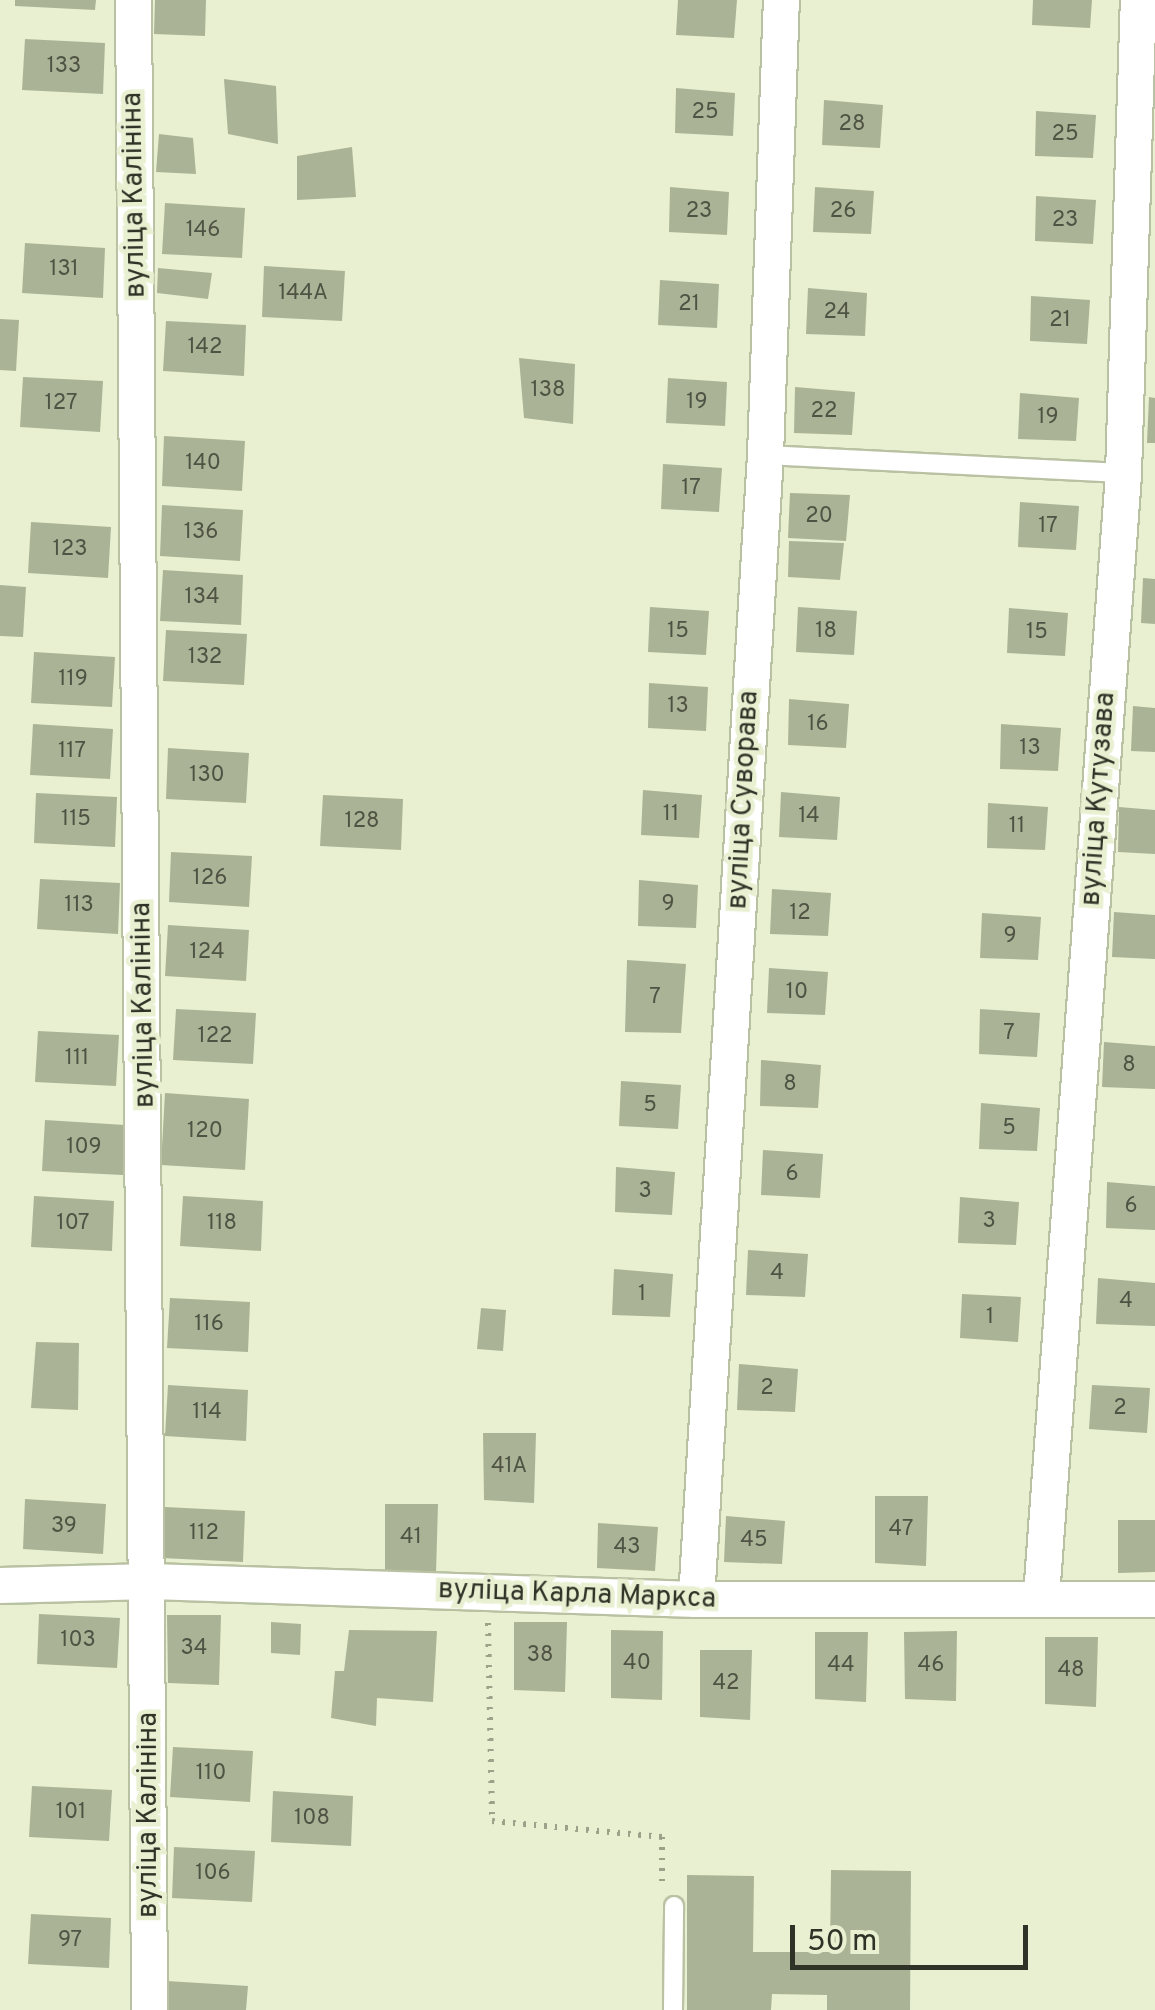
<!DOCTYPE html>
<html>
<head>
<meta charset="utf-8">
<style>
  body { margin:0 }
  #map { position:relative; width:1155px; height:2010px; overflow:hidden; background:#e8f0d1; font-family:Overpass,sans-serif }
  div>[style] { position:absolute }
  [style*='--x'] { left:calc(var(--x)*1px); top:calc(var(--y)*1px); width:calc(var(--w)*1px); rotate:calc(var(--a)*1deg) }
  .building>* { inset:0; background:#abb396 }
  .path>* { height:6px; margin-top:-3px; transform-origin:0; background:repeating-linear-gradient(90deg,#9ba28a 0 2.5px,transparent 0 10.5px) }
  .roads { filter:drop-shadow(2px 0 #b9c1a3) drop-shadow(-2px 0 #b9c1a3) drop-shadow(0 2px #b9c1a3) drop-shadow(0 -2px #b9c1a3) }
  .lane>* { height:18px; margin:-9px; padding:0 9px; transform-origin:9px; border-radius:9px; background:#fff }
  .street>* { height:35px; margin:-17.5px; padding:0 17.5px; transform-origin:17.5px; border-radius:17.5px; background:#fff }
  span { translate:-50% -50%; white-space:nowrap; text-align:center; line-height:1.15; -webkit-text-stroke:9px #e8f0d1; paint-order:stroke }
  .number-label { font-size:22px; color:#4e5343 }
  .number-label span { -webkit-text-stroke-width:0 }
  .street-label { font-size:28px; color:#2f3327 }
  .scale { position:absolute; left:790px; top:1925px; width:238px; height:45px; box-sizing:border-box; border:5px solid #2f3327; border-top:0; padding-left:12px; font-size:30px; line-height:35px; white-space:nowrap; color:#2f3327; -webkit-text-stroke:8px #e8f0d1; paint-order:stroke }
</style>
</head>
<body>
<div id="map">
  <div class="building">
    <div style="clip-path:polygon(15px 0,96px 0,95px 10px,15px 6px)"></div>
    <div style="clip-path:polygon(155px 0,206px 0,205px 36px,154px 34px)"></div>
    <div style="clip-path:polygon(678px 0,737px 0,734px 38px,676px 35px)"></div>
    <div style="clip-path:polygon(1033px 0,1092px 0,1090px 28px,1032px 25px)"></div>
    <div style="clip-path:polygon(25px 39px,105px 43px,103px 94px,22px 90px)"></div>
    <div style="clip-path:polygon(224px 79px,276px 86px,278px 144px,228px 134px)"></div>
    <div style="clip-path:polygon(676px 88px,735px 93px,733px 136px,675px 133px)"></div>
    <div style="clip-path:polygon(824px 100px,883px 105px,880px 148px,822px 145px)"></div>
    <div style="clip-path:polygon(1036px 111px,1096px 115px,1093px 158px,1035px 156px)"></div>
    <div style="clip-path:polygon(159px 134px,193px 138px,196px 174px,156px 172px)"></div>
    <div style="clip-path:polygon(352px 147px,356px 197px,297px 200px,297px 156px)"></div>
    <div style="clip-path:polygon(670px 187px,729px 192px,727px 235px,669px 232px)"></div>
    <div style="clip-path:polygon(815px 187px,874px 191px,871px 234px,813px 232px)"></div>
    <div style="clip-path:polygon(1036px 196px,1096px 200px,1093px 244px,1035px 241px)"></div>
    <div style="clip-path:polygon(165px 203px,245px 208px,242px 258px,162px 254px)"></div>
    <div style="clip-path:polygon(25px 243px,105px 248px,103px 298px,22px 293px)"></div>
    <div style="clip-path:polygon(264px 266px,345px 271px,342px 321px,262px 317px)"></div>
    <div style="clip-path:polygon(158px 268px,212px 273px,208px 299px,157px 293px)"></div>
    <div style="clip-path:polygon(660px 280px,719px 284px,717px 328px,658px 325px)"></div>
    <div style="clip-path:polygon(808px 288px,867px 293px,865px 336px,806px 334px)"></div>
    <div style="clip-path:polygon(1031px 296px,1090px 300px,1087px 344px,1030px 341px)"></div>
    <div style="clip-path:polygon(0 319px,19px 320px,16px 371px,0 370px)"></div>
    <div style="clip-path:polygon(166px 321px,246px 325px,244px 376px,163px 371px)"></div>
    <div style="clip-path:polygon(519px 358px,575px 364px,573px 424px,524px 418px)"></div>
    <div style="clip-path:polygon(23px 377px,103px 381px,100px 432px,20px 427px)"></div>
    <div style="clip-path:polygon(668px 378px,727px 382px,725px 426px,666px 423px)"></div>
    <div style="clip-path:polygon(795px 387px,855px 392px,852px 435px,794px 433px)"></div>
    <div style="clip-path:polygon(1020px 393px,1079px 398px,1076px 441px,1018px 439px)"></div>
    <div style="clip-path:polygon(1149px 397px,1155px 398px,1155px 443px,1147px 443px)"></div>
    <div style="clip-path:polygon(164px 436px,245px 441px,242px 491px,162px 486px)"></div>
    <div style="clip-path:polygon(663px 464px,722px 468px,719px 512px,661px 509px)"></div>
    <div style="clip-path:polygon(790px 493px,850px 495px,846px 541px,788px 538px)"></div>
    <div style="clip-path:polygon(1020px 502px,1079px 506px,1076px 550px,1018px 547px)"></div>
    <div style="clip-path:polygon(162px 505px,243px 510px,240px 561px,160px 556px)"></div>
    <div style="clip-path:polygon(31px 522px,111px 527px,108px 578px,28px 573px)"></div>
    <div style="clip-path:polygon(789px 541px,844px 543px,840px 580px,788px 577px)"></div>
    <div style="clip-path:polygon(163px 570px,243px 575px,241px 625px,160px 621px)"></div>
    <div style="clip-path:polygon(1143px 578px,1155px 579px,1155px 624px,1141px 623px)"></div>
    <div style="clip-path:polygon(0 585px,26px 587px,23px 637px,0 636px)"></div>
    <div style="clip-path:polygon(650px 607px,709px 611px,706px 655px,648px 652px)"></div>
    <div style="clip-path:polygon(798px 607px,857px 611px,854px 655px,796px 652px)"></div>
    <div style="clip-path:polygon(1009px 608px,1068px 613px,1065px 656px,1007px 653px)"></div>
    <div style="clip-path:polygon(166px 630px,247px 634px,244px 685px,163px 681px)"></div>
    <div style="clip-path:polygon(34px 652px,115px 657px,112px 707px,31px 703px)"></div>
    <div style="clip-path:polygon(649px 683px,708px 687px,706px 731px,648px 728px)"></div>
    <div style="clip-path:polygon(789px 699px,849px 704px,846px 748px,788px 745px)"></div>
    <div style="clip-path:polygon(1133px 706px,1155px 708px,1155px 752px,1131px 751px)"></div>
    <div style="clip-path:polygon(33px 724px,113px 729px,110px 779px,30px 775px)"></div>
    <div style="clip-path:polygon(1001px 724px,1061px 728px,1058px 771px,1000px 769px)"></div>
    <div style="clip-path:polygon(168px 748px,249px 753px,246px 803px,166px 799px)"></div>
    <div style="clip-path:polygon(643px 790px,702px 795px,699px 838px,641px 835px)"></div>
    <div style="clip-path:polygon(781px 792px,840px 797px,837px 840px,779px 837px)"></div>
    <div style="clip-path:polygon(36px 793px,117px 797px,115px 847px,34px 843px)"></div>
    <div style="clip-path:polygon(323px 795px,403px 799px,401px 850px,320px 846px)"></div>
    <div style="clip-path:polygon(988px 803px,1048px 807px,1045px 850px,987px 848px)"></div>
    <div style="clip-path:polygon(1119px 807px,1155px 810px,1155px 854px,1118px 852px)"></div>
    <div style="clip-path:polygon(171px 852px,252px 856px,249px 907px,169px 902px)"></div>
    <div style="clip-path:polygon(40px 879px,120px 883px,118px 934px,37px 929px)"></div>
    <div style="clip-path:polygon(639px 880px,698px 885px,696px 928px,638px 926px)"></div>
    <div style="clip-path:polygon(772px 889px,831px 893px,828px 936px,770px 934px)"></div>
    <div style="clip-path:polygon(1114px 912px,1155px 915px,1155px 959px,1112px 957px)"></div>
    <div style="clip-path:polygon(982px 913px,1041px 917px,1038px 960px,980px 958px)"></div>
    <div style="clip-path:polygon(168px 925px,249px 930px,246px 981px,165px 976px)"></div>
    <div style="clip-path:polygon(627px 960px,686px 964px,681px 1033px,625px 1032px)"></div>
    <div style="clip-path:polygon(769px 968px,828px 972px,825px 1015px,767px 1013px)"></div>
    <div style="clip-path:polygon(176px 1009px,256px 1013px,253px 1064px,173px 1060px)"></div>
    <div style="clip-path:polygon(980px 1009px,1040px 1013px,1037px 1057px,979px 1054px)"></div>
    <div style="clip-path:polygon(38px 1031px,119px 1035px,116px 1086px,35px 1082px)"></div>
    <div style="clip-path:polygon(1104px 1042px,1155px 1046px,1155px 1089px,1102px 1087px)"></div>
    <div style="clip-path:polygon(761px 1060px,821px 1065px,818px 1108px,760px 1106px)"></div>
    <div style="clip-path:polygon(621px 1081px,681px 1085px,678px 1129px,619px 1126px)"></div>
    <div style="clip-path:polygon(165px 1093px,249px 1099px,245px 1170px,161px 1165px)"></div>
    <div style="clip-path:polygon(981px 1103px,1040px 1108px,1037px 1151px,979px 1149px)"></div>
    <div style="clip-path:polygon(45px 1120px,125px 1125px,123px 1175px,42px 1171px)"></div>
    <div style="clip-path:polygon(763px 1150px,823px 1154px,820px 1198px,761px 1195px)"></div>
    <div style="clip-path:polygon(616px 1167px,675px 1172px,672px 1215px,615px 1212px)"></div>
    <div style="clip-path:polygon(1107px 1182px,1155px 1186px,1155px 1230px,1106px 1228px)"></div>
    <div style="clip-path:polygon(34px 1196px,114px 1201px,112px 1251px,31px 1247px)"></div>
    <div style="clip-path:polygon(183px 1196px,263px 1201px,261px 1251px,180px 1246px)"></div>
    <div style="clip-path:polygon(960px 1197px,1019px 1202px,1016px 1245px,958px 1243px)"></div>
    <div style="clip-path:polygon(748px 1250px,808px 1254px,805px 1297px,746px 1295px)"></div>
    <div style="clip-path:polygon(614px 1269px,673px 1274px,670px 1317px,612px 1315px)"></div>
    <div style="clip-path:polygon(1098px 1278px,1155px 1283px,1155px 1326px,1096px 1324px)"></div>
    <div style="clip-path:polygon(962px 1294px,1021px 1297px,1018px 1342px,960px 1338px)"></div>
    <div style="clip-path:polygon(170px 1298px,250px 1302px,248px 1352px,167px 1348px)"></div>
    <div style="clip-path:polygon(481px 1308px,506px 1310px,503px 1351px,477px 1349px)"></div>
    <div style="clip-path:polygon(36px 1342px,79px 1343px,78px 1410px,31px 1408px)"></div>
    <div style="clip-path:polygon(739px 1364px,798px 1369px,795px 1412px,737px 1410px)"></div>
    <div style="clip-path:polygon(168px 1385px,248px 1390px,246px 1441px,165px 1436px)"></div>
    <div style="clip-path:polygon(1092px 1385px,1150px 1388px,1147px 1433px,1089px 1429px)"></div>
    <div style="clip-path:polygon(483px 1433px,536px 1433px,534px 1503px,484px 1500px)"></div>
    <div style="clip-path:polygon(875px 1496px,928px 1496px,926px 1566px,875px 1563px)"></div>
    <div style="clip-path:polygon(25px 1499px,106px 1504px,103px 1554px,23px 1549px)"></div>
    <div style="clip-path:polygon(385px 1504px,438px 1504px,436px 1573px,385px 1571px)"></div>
    <div style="clip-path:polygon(165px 1507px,245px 1511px,243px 1562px,162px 1558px)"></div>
    <div style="clip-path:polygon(726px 1516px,785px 1521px,782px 1564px,724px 1562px)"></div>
    <div style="clip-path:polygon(1118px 1520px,1155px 1520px,1155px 1572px,1118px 1573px)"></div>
    <div style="clip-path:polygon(598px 1523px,658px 1527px,655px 1571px,597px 1568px)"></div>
    <div style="clip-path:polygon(39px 1614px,120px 1618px,117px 1668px,37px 1664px)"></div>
    <div style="clip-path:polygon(167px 1615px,221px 1615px,219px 1685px,168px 1683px)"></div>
    <div style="clip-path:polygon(271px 1622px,301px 1624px,300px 1655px,271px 1653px)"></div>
    <div style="clip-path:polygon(514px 1622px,567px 1622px,565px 1692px,514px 1690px)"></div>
    <div style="clip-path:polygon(349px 1630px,437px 1631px,433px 1702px,377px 1698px,376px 1726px,331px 1718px,335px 1671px,344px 1671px)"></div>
    <div style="clip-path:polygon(611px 1630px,663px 1631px,662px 1700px,611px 1698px)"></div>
    <div style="clip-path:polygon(957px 1631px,956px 1701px,905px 1699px,904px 1632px)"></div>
    <div style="clip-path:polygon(815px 1632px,868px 1632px,866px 1702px,815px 1699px)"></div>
    <div style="clip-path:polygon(1045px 1637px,1098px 1637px,1096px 1707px,1045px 1704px)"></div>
    <div style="clip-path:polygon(700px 1650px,752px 1650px,750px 1720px,700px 1717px)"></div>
    <div style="clip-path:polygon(173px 1747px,253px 1751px,250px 1802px,170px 1797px)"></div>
    <div style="clip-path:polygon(32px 1786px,112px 1790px,109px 1841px,29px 1837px)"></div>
    <div style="clip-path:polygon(273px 1791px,353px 1796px,351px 1846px,271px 1842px)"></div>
    <div style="clip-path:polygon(174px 1847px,255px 1851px,252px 1902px,172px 1898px)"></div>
    <div style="clip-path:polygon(831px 1870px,911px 1871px,910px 2010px,827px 2010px,827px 1995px,772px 1994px,771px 2010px,687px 2010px,687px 1875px,754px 1876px,753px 1952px,830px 1952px)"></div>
    <div style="clip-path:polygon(31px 1914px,111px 1918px,109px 1968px,28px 1964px)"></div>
    <div style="clip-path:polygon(167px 1981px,248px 1986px,246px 2010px,166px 2010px)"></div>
  </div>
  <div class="path">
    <div style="--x:488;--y:1623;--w:198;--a:88.8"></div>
    <div style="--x:492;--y:1821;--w:171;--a:5.4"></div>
    <div style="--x:662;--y:1837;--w:49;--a:90"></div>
  </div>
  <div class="roads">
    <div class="lane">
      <div style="--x:765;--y:455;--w:358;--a:2.9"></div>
      <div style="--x:673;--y:2010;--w:104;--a:-89.4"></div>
    </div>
    <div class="street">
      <div style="--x:133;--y:0;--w:2010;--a:89.54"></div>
      <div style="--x:0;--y:1585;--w:150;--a:-1.5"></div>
      <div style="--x:150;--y:1581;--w:546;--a:1.89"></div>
      <div style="--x:696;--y:1599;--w:459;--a:0"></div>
      <div style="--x:1041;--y:1596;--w:1126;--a:-85.82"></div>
      <div style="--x:1123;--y:473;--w:473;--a:-88.2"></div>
      <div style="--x:696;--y:1599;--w:1146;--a:-86.55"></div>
      <div style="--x:765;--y:455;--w:455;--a:-88"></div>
    </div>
  </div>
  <div class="number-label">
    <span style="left:64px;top:67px">133</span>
    <span style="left:705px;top:113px">25</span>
    <span style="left:852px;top:125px">28</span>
    <span style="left:1065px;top:135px">25</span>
    <span style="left:699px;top:212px">23</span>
    <span style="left:843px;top:212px">26</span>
    <span style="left:1065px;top:221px">23</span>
    <span style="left:203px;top:231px">146</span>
    <span style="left:64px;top:270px">131</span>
    <span style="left:303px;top:294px">144А</span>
    <span style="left:689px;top:305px">21</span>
    <span style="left:837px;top:313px">24</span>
    <span style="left:1060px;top:321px">21</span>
    <span style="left:205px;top:348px">142</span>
    <span style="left:548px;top:391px">138</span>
    <span style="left:697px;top:403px">19</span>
    <span style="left:61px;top:404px">127</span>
    <span style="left:824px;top:412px">22</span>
    <span style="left:1048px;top:418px">19</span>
    <span style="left:203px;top:464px">140</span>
    <span style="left:691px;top:489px">17</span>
    <span style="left:819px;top:517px">20</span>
    <span style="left:1048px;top:527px">17</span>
    <span style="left:201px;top:533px">136</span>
    <span style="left:70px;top:550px">123</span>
    <span style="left:202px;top:598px">134</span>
    <span style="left:678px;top:632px">15</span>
    <span style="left:826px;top:632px">18</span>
    <span style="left:1037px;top:633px">15</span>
    <span style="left:205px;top:658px">132</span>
    <span style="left:73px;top:680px">119</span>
    <span style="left:678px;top:707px">13</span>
    <span style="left:818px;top:725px">16</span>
    <span style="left:1030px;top:749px">13</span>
    <span style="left:72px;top:752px">117</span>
    <span style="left:207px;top:776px">130</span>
    <span style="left:671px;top:815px">11</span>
    <span style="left:809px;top:817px">14</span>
    <span style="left:76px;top:820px">115</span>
    <span style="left:362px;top:822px">128</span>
    <span style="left:1017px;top:827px">11</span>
    <span style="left:210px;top:879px">126</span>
    <span style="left:668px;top:905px">9</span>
    <span style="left:79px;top:906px">113</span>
    <span style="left:800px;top:914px">12</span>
    <span style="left:1010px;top:937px">9</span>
    <span style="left:207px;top:953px">124</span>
    <span style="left:797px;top:993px">10</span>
    <span style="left:655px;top:998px">7</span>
    <span style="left:1009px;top:1034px">7</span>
    <span style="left:215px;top:1037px">122</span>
    <span style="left:77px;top:1059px">111</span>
    <span style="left:1129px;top:1066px">8</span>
    <span style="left:790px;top:1085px">8</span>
    <span style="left:650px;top:1106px">5</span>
    <span style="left:1009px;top:1129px">5</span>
    <span style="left:205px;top:1132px">120</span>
    <span style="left:84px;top:1148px">109</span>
    <span style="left:792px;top:1175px">6</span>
    <span style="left:645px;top:1192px">3</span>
    <span style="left:1131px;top:1207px">6</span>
    <span style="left:989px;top:1222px">3</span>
    <span style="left:73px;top:1224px">107</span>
    <span style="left:222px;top:1224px">118</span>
    <span style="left:777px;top:1274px">4</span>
    <span style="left:642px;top:1295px">1</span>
    <span style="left:1126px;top:1302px">4</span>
    <span style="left:990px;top:1318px">1</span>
    <span style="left:209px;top:1325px">116</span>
    <span style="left:767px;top:1389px">2</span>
    <span style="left:1120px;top:1409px">2</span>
    <span style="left:207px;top:1413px">114</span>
    <span style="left:509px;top:1467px">41А</span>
    <span style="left:64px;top:1527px">39</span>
    <span style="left:901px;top:1530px">47</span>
    <span style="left:204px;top:1534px">112</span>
    <span style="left:411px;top:1538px">41</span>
    <span style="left:754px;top:1541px">45</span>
    <span style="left:627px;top:1548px">43</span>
    <span style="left:78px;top:1641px">103</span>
    <span style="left:194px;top:1649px">34</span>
    <span style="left:540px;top:1656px">38</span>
    <span style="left:637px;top:1664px">40</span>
    <span style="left:841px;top:1666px">44</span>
    <span style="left:931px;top:1666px">46</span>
    <span style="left:1071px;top:1671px">48</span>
    <span style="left:726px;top:1684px">42</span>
    <span style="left:211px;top:1774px">110</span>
    <span style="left:71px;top:1813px">101</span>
    <span style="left:312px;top:1819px">108</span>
    <span style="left:213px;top:1874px">106</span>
    <span style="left:70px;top:1941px">97</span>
  </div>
  <div class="street-label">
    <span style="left:135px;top:195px;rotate:-91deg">вуліца Калініна</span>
    <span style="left:1099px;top:799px;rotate:-86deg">вуліца Кутузава</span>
    <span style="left:744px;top:800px;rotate:-87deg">вуліца Суворава</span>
    <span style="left:144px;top:1005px;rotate:-91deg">вуліца Калініна</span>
    <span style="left:577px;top:1595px;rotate:2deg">вуліца Карла Маркса</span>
    <span style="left:149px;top:1815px;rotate:-90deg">вуліца Калініна</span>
  </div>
  <div class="scale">50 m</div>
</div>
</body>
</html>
